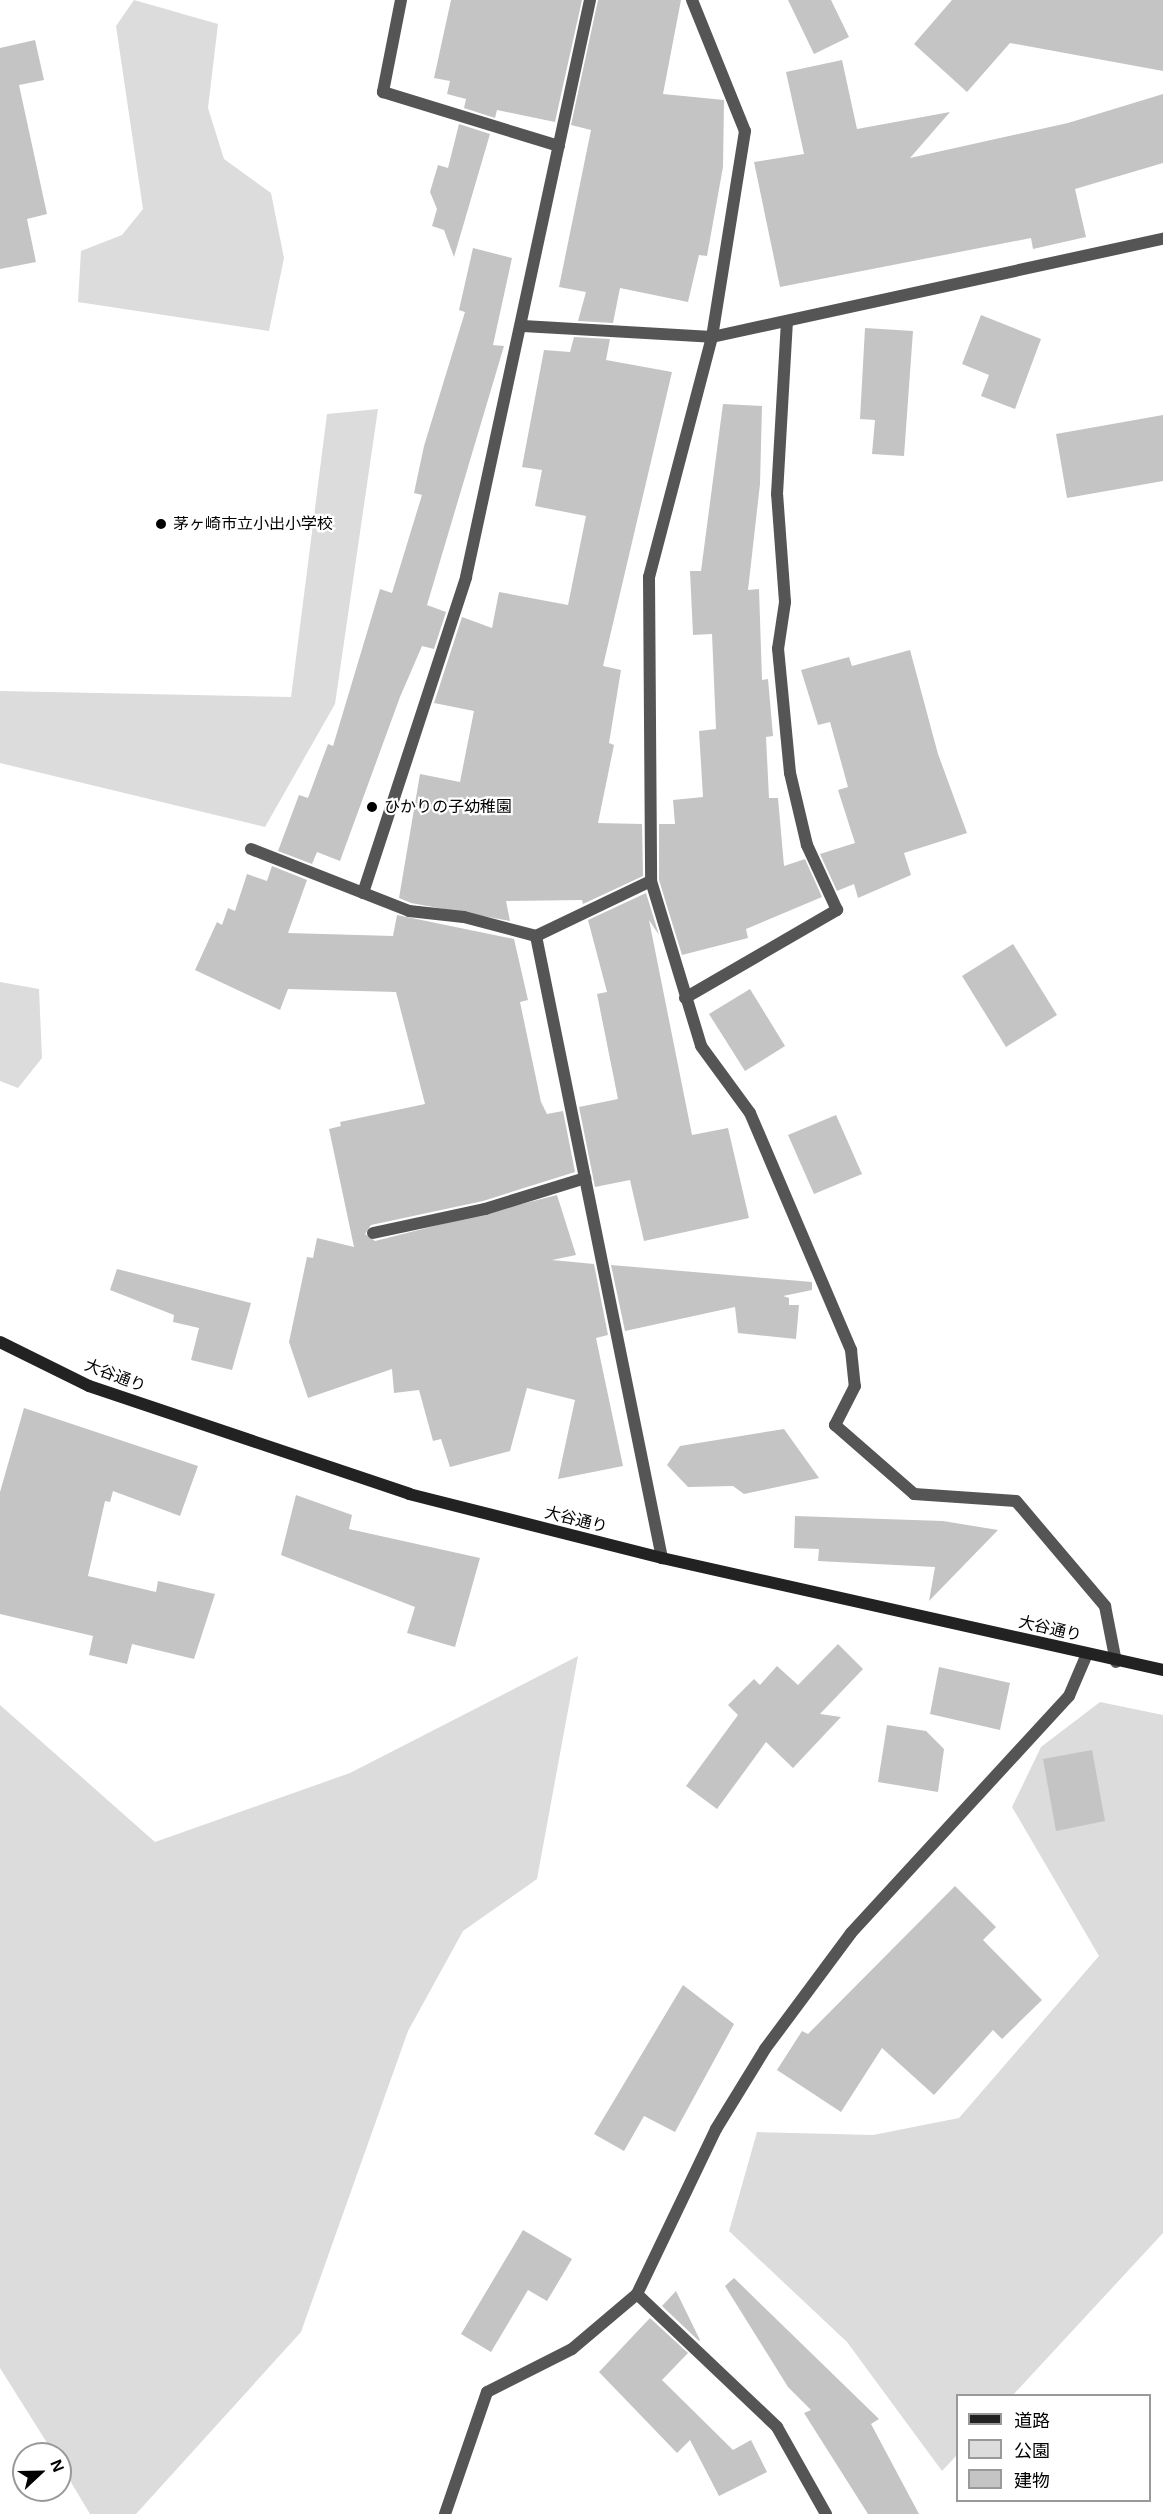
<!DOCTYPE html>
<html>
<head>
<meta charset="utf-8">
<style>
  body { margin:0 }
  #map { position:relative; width:1163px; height:2514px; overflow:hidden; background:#fff; font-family:Helvetica,"Noto Sans JP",sans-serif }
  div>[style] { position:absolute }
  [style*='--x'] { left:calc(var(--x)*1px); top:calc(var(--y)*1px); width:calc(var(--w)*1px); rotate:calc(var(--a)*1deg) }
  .green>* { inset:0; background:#dcdcdc }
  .building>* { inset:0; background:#c4c4c4 }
  .lane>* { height:12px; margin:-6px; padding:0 6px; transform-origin:6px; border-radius:6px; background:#555 }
  .street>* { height:12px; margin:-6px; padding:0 6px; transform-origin:6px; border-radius:6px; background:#555 }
  .secondary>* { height:12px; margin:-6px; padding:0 6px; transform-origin:6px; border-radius:6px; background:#222 }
  .dots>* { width:16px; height:16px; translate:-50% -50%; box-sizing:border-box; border:3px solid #fff; border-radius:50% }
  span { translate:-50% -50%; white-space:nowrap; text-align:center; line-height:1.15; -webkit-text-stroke:4.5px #fff; paint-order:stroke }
  .poi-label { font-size:16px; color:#000 }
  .left { translate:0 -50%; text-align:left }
  .street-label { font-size:16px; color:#000 }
  .legend { position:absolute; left:956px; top:2394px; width:195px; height:108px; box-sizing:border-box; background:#fff; border:2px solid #999; margin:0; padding:8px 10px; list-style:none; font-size:18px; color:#000 }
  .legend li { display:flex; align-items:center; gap:12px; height:30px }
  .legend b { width:30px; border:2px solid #999 }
  .north { position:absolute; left:12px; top:2442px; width:60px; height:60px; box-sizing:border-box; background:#fff; border:2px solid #999; border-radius:50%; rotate:68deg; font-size:16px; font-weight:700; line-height:24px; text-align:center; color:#000 }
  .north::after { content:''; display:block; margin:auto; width:21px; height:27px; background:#000; clip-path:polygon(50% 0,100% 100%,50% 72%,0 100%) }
</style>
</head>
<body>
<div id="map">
  <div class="green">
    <div style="clip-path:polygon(134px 0,218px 24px,208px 108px,224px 159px,271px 193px,284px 258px,269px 331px,78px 302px,81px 251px,122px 235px,143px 209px,116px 26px)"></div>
    <div style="clip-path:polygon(378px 409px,335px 704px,265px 827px,0 763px,0 691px,291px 697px,327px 414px)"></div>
    <div style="clip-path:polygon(0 982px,39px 989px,42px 1058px,18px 1088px,0 1081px)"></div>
    <div style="clip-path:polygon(578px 1656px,537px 1879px,463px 1931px,408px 2031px,301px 2332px,136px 2514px,90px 2514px,60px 2464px,60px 2454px,54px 2454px,0 2368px,0 1705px,155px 1842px,350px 1773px)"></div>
    <div style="clip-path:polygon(1100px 1702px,1163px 1715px,1163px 2233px,1013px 2395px,958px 2396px,957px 2455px,942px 2471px,847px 2342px,729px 2231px,757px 2132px,873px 2135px,959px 2118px,1099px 1956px,1012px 1807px,1041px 1747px)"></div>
  </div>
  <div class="building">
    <div style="clip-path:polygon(451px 0,582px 0,555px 122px,497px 110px,495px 118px,464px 108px,466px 99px,447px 94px,450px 81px,434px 78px)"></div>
    <div style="clip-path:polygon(598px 0,681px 0,663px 94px,724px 100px,723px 167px,707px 256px,699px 255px,688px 302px,620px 288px,613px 323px,578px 321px,586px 292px,559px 287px,591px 130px,571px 125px)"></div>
    <div style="clip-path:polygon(788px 0,831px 0,849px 37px,814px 54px)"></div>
    <div style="clip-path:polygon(952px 0,1163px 0,1163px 71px,1010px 43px,967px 92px,914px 44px)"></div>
    <div style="clip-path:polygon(35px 40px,44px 80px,19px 85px,47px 214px,27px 219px,36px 262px,0 269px,0 48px)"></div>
    <div style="clip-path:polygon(842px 60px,857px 129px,950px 112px,910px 158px,1068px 123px,1163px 94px,1163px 163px,1075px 189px,1086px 237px,1033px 249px,1031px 238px,780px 287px,754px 162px,804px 154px,786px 72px)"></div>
    <div style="clip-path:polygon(459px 124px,490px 134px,454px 257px,444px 230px,432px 226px,437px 209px,430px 192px,438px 165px,448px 168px)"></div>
    <div style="clip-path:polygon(473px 248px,512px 258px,493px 345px,504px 346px,427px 605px,446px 612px,434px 649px,422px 646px,400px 697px,340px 861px,317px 852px,312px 864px,278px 851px,299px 795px,308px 798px,328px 744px,333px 746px,380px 589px,392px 593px,422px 495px,414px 493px,424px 446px,465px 312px,459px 310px)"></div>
    <div style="clip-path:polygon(981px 315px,1041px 339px,1015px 409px,981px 396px,989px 375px,962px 364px)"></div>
    <div style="clip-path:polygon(865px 328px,913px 331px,904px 456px,872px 454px,875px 420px,860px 419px)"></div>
    <div style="clip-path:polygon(574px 337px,610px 339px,606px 360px,672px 372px,603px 666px,621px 670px,609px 743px,614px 745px,598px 823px,642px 824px,643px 876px,583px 904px,582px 900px,506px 901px,510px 921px,411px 903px,399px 898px,420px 774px,460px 782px,474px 711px,434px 703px,462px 617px,492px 628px,499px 592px,568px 605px,586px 516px,535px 506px,542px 470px,522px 467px,544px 350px,570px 352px)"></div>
    <div style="clip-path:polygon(723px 404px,762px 406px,760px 484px,748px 590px,759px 589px,762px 680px,768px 679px,773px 736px,766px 737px,769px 798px,778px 798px,784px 866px,805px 859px,822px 897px,746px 929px,748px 938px,682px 955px,659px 880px,659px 824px,675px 824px,673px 800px,703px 797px,699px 731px,716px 729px,712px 634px,693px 635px,690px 571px,701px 571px)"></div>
    <div style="clip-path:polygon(1163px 415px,1163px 481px,1067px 498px,1056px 434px)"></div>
    <div style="clip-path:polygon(910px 650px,938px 754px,967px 833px,904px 853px,911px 875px,858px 898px,854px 884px,837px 891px,820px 854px,855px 843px,838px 790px,848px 787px,830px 722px,818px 725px,801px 670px,849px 657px,852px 666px)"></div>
    <div style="clip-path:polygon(272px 866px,307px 880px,288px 933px,393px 936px,397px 915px,514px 939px,528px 1000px,520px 1002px,541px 1102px,547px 1114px,563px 1111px,575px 1172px,483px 1201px,371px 1225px,365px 1234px,375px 1241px,557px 1195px,576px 1255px,552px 1260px,594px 1264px,608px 1335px,596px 1338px,623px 1466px,558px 1479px,575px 1400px,527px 1388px,510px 1451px,450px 1467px,441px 1439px,433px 1441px,419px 1390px,394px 1393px,392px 1369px,308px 1398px,289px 1342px,307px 1257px,313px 1258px,317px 1238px,354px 1247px,329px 1129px,341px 1126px,340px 1122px,425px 1104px,396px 992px,288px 989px,280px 1010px,195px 970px,217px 922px,222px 925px,228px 908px,235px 911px,247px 874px,267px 881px)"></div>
    <div style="clip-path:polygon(646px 893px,659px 935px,649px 920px,692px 1135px,728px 1128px,749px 1218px,644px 1241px,630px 1180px,595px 1187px,579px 1107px,618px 1099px,597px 994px,607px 992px,588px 920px)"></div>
    <div style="clip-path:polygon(1013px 944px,1057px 1015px,1006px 1047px,962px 976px)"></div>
    <div style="clip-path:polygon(750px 989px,785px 1046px,745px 1071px,709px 1014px)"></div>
    <div style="clip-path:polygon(836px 1115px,862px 1174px,814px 1194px,788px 1135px)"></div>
    <div style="clip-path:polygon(611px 1265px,812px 1282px,812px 1290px,783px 1296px,789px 1298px,789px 1305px,799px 1305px,796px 1339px,738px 1333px,735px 1307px,625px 1331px)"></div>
    <div style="clip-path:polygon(117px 1269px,251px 1303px,232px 1370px,191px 1360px,199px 1328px,173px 1322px,174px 1315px,110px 1290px)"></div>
    <div style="clip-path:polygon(24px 1408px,198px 1466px,180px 1516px,113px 1491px,110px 1502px,105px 1501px,88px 1576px,156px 1592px,158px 1581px,215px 1594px,194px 1659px,132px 1644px,127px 1664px,89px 1655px,93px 1636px,0 1614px,0 1492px)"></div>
    <div style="clip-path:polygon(784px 1429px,819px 1478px,744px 1494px,733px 1486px,688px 1487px,667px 1465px,680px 1446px)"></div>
    <div style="clip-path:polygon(296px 1495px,352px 1515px,349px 1529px,480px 1558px,455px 1647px,407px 1633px,415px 1607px,281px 1555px)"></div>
    <div style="clip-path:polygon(795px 1516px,943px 1521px,998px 1530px,929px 1601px,935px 1567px,818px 1561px,819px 1549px,794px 1548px)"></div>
    <div style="clip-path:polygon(838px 1644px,863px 1669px,820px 1714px,841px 1717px,793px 1768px,766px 1742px,717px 1809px,686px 1786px,738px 1715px,728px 1705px,754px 1679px,760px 1685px,777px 1666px,798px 1685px)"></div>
    <div style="clip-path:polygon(939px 1667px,1010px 1683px,1000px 1730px,930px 1714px)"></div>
    <div style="clip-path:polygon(887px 1725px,926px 1731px,944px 1749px,938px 1792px,878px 1782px)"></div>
    <div style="clip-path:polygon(1092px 1750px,1105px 1821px,1056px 1831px,1043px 1759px)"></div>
    <div style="clip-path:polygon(955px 1886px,996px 1927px,983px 1940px,1042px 2000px,1002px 2039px,993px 2030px,934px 2095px,882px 2048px,841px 2112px,777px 2070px,802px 2031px,808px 2034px)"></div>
    <div style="clip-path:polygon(683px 1985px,734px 2024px,675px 2132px,644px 2116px,624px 2151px,594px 2134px)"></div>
    <div style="clip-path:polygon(523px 2230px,572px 2259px,547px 2301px,528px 2290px,491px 2352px,461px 2334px)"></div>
    <div style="clip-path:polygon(734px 2278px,879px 2419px,871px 2424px,919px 2514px,868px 2514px,804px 2413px,811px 2410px,788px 2387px,725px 2286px)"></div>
    <div style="clip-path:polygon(676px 2291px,700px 2340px,699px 2341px,662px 2306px)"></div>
    <div style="clip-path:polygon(650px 2318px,688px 2353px,662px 2380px,733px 2450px,751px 2440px,767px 2472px,719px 2496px,690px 2440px,677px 2453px,599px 2372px)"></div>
  </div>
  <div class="lane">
    <div style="--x:373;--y:1233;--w:115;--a:-12.1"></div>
    <div style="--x:485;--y:1209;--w:105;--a:-17.2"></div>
  </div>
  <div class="street">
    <div style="--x:401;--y:0;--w:94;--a:101.1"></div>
    <div style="--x:383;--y:92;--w:184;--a:17.1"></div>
    <div style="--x:692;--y:0;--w:141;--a:68"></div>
    <div style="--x:745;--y:131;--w:209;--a:99.1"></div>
    <div style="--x:712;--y:337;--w:248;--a:104.7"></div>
    <div style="--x:649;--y:577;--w:304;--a:89.6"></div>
    <div style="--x:651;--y:881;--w:172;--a:73.1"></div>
    <div style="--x:701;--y:1046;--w:83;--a:53.8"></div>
    <div style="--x:750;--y:1113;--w:258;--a:66.9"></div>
    <div style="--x:851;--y:1350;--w:36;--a:84"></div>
    <div style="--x:855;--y:1386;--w:44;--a:117.1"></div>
    <div style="--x:835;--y:1425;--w:105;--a:41.1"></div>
    <div style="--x:914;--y:1494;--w:102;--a:3.9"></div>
    <div style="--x:1016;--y:1501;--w:138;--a:49.7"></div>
    <div style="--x:1105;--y:1606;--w:57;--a:78.9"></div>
    <div style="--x:523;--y:326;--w:189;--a:3.3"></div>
    <div style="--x:712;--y:337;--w:462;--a:-12.3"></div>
    <div style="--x:251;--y:849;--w:170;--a:21.4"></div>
    <div style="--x:409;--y:911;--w:55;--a:6.2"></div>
    <div style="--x:464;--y:917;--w:74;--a:14.8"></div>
    <div style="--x:536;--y:936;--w:127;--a:-25.6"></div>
    <div style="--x:363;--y:893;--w:332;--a:-71.9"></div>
    <div style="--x:466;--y:577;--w:590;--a:-77.87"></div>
    <div style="--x:536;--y:936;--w:635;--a:78.55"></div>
    <div style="--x:685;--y:998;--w:176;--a:-30.1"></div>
    <div style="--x:837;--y:910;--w:72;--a:-114.8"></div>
    <div style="--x:807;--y:845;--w:74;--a:-103.3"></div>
    <div style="--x:790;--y:773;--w:125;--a:-95.5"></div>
    <div style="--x:778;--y:649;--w:48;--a:-81.5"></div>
    <div style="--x:785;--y:602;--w:108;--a:-94.2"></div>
    <div style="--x:777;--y:494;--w:171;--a:-86.7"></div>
    <div style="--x:637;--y:2294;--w:193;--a:43.5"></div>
    <div style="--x:777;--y:2427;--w:100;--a:60.6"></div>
    <div style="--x:445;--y:2514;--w:129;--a:-71"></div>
    <div style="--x:487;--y:2392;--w:95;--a:-26.8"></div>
    <div style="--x:572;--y:2349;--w:85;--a:-40.2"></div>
    <div style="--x:637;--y:2294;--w:183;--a:-64.4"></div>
    <div style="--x:716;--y:2129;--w:94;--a:-58.5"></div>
    <div style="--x:765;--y:2049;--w:144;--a:-53.4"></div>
    <div style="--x:851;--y:1933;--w:322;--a:-47.4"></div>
    <div style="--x:1069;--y:1696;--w:46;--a:-66.8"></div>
  </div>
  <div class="secondary">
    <div style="--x:0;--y:1342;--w:99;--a:26.3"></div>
    <div style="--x:89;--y:1386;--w:338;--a:18.6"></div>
    <div style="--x:409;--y:1494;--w:261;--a:14.2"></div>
    <div style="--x:662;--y:1558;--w:513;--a:12.6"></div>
  </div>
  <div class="dots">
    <div style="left:161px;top:524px;background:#000"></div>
    <div style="left:372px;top:807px;background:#000"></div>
  </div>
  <div class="poi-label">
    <span class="left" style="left:173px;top:524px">茅ヶ崎市立小出小学校</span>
    <span class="left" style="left:384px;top:807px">ひかりの子幼稚園</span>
  </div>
  <div class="street-label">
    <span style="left:115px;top:1376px;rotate:21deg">大谷通り</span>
    <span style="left:576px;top:1520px;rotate:14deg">大谷通り</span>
    <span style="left:1050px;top:1629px;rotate:13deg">大谷通り</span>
  </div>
  <ul class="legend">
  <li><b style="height:8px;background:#222"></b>道路</li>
  <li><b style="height:16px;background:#dcdcdc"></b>公園</li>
  <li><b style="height:16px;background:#c4c4c4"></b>建物</li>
  </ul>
  <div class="north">N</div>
</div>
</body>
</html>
